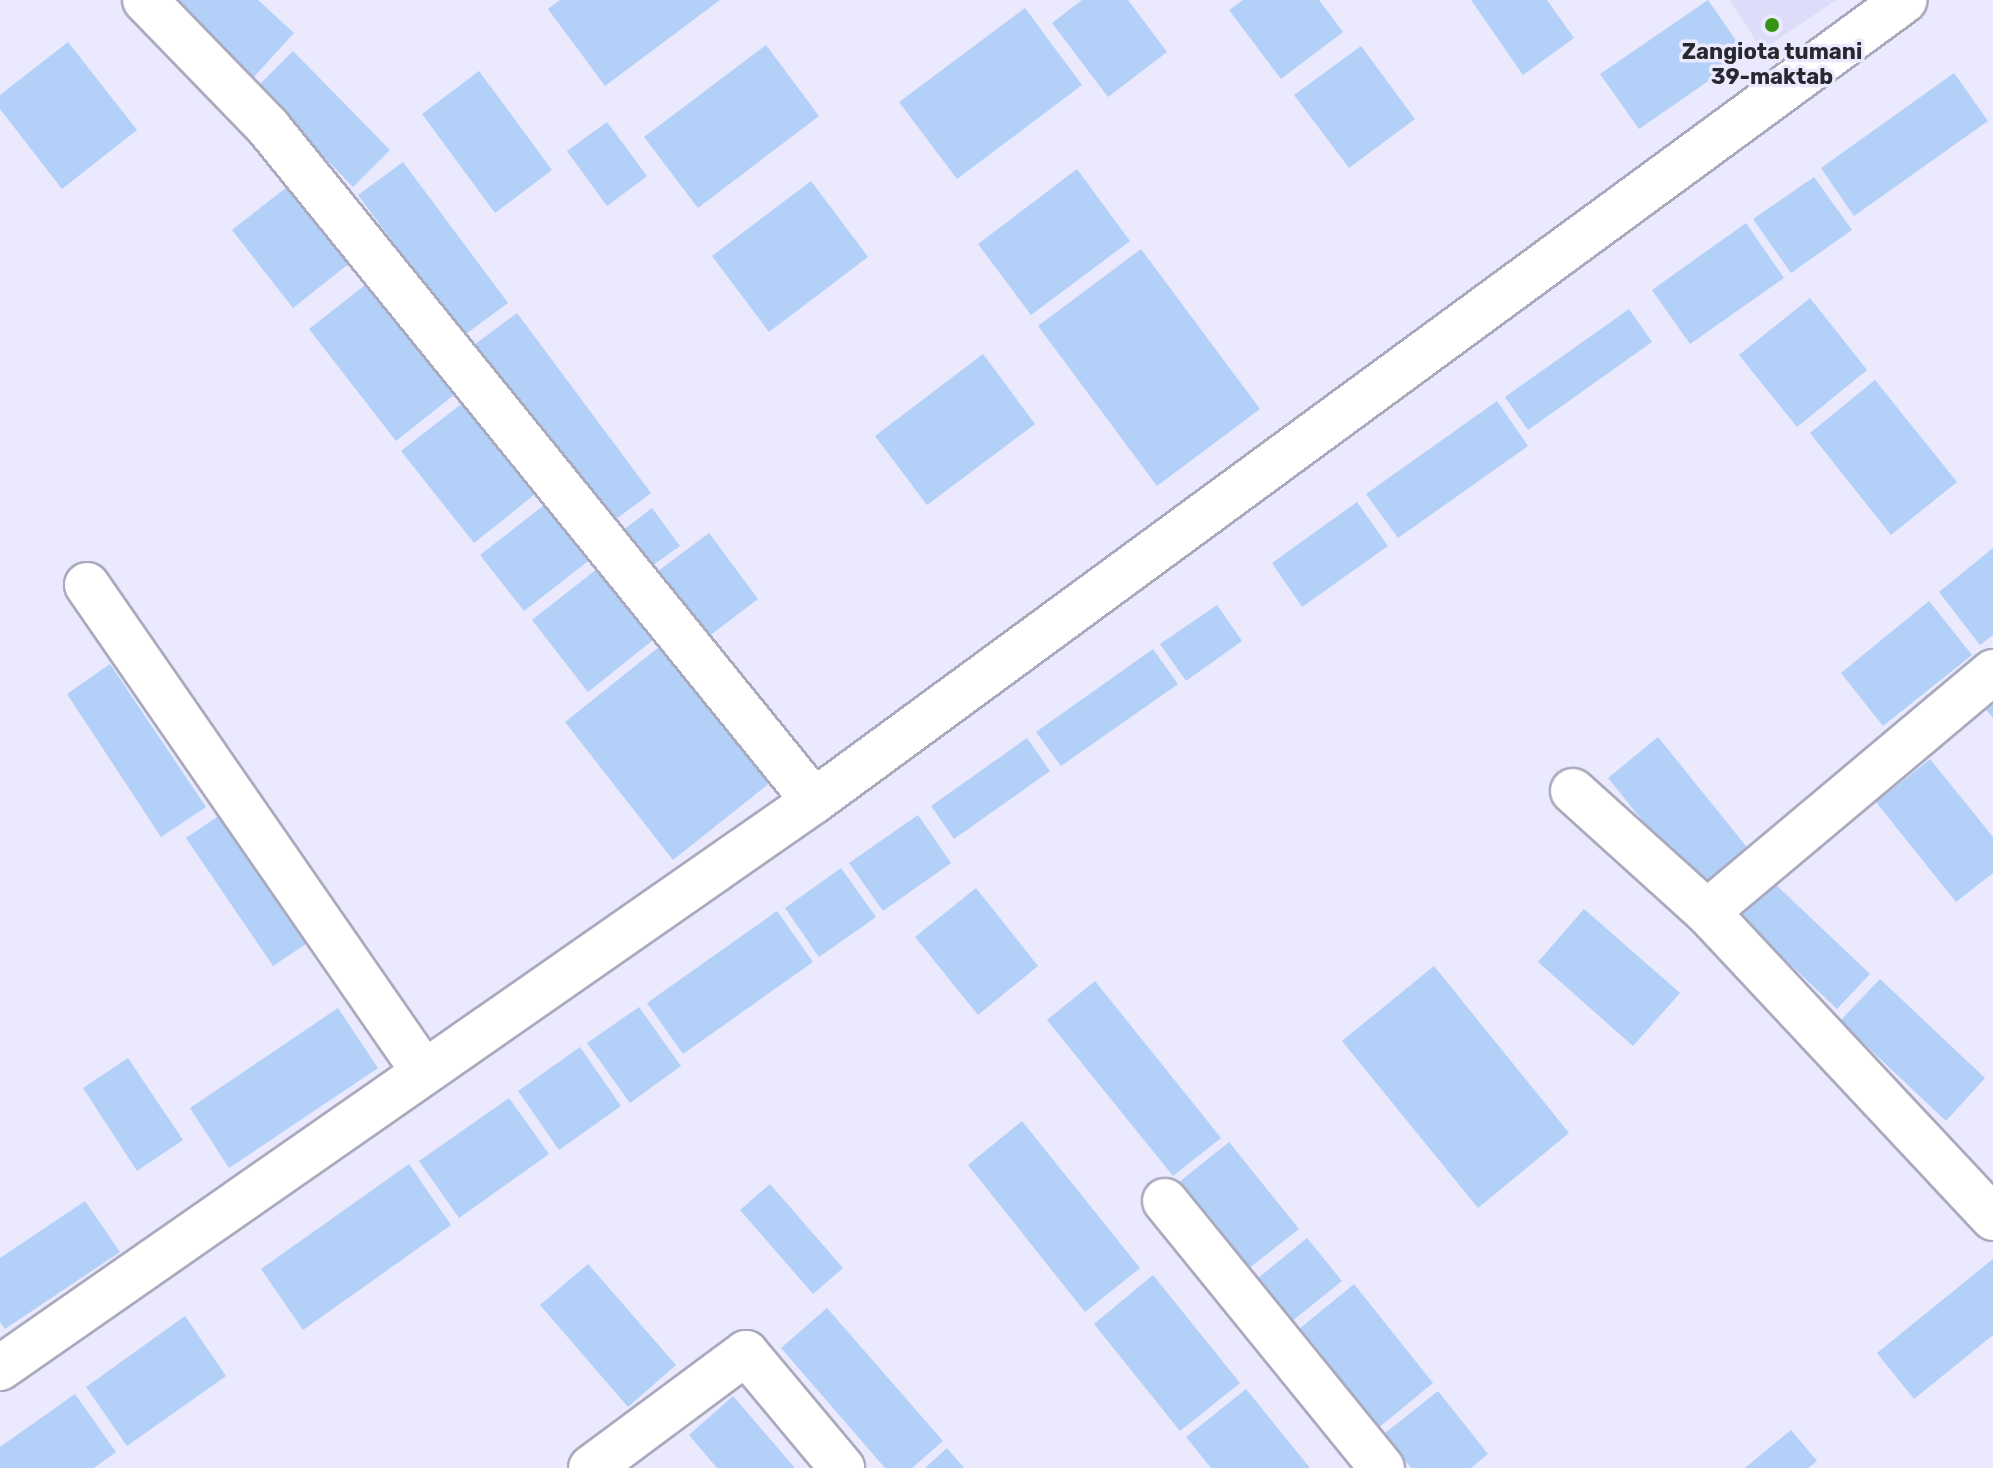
<!DOCTYPE html>
<html>
<head>
<meta charset="utf-8">
<style>
  body { margin:0 }
  #map { position:relative; width:1993px; height:1468px; overflow:hidden; background:#eae9fe; font-family:Rubik,sans-serif }
  div>[style] { position:absolute }
  [style*='--x'] { left:calc(var(--x)*1px); top:calc(var(--y)*1px); width:calc(var(--w)*1px); rotate:calc(var(--a)*1deg) }
  .built>* { inset:0; background:#dddcf9 }
  .building>* { inset:0; background:#b3d0f9 }
  .roads { filter:drop-shadow(2px 0 #aaaabe) drop-shadow(-2px 0 #aaaabe) drop-shadow(0 2px #aaaabe) drop-shadow(0 -2px #aaaabe) }
  .minor>* { height:44px; margin:-22px; padding:0 22px; transform-origin:22px; border-radius:22px; background:#fff }
  .dots>* { width:22px; height:22px; translate:-50% -50%; box-sizing:border-box; border:4px solid #eae9fe; border-radius:50% }
  span { translate:-50% -50%; white-space:nowrap; text-align:center; line-height:1.15; -webkit-text-stroke:7px #eae9fe; paint-order:stroke }
  .poi-label { font-size:22px; color:#282830; font-weight:700 }
</style>
</head>
<body>
<div id="map">
  <div class="built">
    <div style="clip-path:polygon(1730px 0,1836px 0,1762px 50px)"></div>
  </div>
  <div class="building">
    <div style="clip-path:polygon(162px 0,258px 0,294px 33px,250px 81px)"></div>
    <div style="clip-path:polygon(560px 0,720px 0,605px 86px,548px 9px)"></div>
    <div style="clip-path:polygon(1082px 0,1128px 0,1167px 52px,1108px 97px,1052px 23px)"></div>
    <div style="clip-path:polygon(1243px 0,1319px 0,1343px 32px,1281px 79px,1229px 10px)"></div>
    <div style="clip-path:polygon(1471px 0,1547px 0,1574px 38px,1523px 75px)"></div>
    <div style="clip-path:polygon(1708px 0,1746px 55px,1639px 129px,1600px 74px)"></div>
    <div style="clip-path:polygon(1025px 8px,1082px 85px,957px 179px,899px 102px)"></div>
    <div style="clip-path:polygon(68px 42px,137px 130px,62px 189px,0 109px,0 95px)"></div>
    <div style="clip-path:polygon(766px 45px,819px 116px,698px 208px,644px 137px)"></div>
    <div style="clip-path:polygon(1361px 46px,1415px 119px,1349px 168px,1294px 95px)"></div>
    <div style="clip-path:polygon(293px 51px,390px 150px,353px 187px,257px 87px)"></div>
    <div style="clip-path:polygon(479px 71px,552px 170px,495px 213px,422px 114px)"></div>
    <div style="clip-path:polygon(1954px 73px,1988px 121px,1854px 216px,1821px 168px)"></div>
    <div style="clip-path:polygon(607px 122px,647px 176px,607px 206px,567px 151px)"></div>
    <div style="clip-path:polygon(403px 162px,508px 303px,463px 336px,358px 195px)"></div>
    <div style="clip-path:polygon(1077px 169px,1130px 241px,1031px 315px,978px 244px)"></div>
    <div style="clip-path:polygon(1814px 177px,1852px 230px,1791px 273px,1753px 219px)"></div>
    <div style="clip-path:polygon(296px 180px,356px 258px,293px 308px,232px 230px)"></div>
    <div style="clip-path:polygon(811px 181px,868px 257px,769px 332px,712px 256px)"></div>
    <div style="clip-path:polygon(1746px 223px,1784px 278px,1690px 344px,1652px 290px)"></div>
    <div style="clip-path:polygon(1141px 249px,1260px 409px,1157px 486px,1038px 326px)"></div>
    <div style="clip-path:polygon(378px 275px,464px 387px,396px 441px,309px 329px)"></div>
    <div style="clip-path:polygon(1810px 298px,1867px 370px,1797px 427px,1739px 355px)"></div>
    <div style="clip-path:polygon(1629px 309px,1652px 342px,1528px 430px,1505px 397px)"></div>
    <div style="clip-path:polygon(517px 313px,651px 493px,608px 525px,474px 345px)"></div>
    <div style="clip-path:polygon(983px 354px,1035px 424px,927px 505px,875px 436px)"></div>
    <div style="clip-path:polygon(1875px 380px,1957px 482px,1891px 535px,1810px 433px)"></div>
    <div style="clip-path:polygon(473px 395px,544px 487px,474px 543px,401px 451px)"></div>
    <div style="clip-path:polygon(1497px 401px,1528px 446px,1398px 538px,1366px 494px)"></div>
    <div style="clip-path:polygon(552px 499px,596px 555px,524px 611px,480px 555px)"></div>
    <div style="clip-path:polygon(1357px 502px,1388px 546px,1302px 607px,1272px 563px)"></div>
    <div style="clip-path:polygon(652px 508px,680px 546px,646px 570px,618px 534px)"></div>
    <div style="clip-path:polygon(709px 533px,758px 599px,704px 640px,654px 574px)"></div>
    <div style="clip-path:polygon(1993px 548px,1993px 635px,1980px 645px,1939px 592px)"></div>
    <div style="clip-path:polygon(602px 565px,658px 636px,588px 692px,532px 620px)"></div>
    <div style="clip-path:polygon(1929px 601px,1972px 655px,1883px 726px,1841px 673px)"></div>
    <div style="clip-path:polygon(1217px 605px,1242px 641px,1186px 681px,1160px 644px)"></div>
    <div style="clip-path:polygon(664px 643px,772px 781px,673px 860px,565px 722px)"></div>
    <div style="clip-path:polygon(1153px 649px,1178px 684px,1061px 766px,1036px 732px)"></div>
    <div style="clip-path:polygon(110px 664px,206px 807px,161px 837px,67px 694px)"></div>
    <div style="clip-path:polygon(1993px 696px,1993px 718px,1982px 705px)"></div>
    <div style="clip-path:polygon(1658px 737px,1750px 851px,1700px 892px,1608px 778px)"></div>
    <div style="clip-path:polygon(1027px 738px,1050px 771px,954px 839px,931px 806px)"></div>
    <div style="clip-path:polygon(1930px 759px,1993px 837px,1993px 873px,1956px 902px,1876px 802px)"></div>
    <div style="clip-path:polygon(220px 815px,306px 944px,273px 966px,186px 838px)"></div>
    <div style="clip-path:polygon(918px 815px,951px 863px,883px 911px,849px 863px)"></div>
    <div style="clip-path:polygon(841px 868px,876px 917px,819px 957px,785px 908px)"></div>
    <div style="clip-path:polygon(1773px 882px,1870px 974px,1837px 1009px,1740px 917px)"></div>
    <div style="clip-path:polygon(976px 888px,1038px 966px,978px 1015px,915px 937px)"></div>
    <div style="clip-path:polygon(1584px 909px,1680px 993px,1633px 1046px,1538px 962px)"></div>
    <div style="clip-path:polygon(777px 911px,813px 962px,683px 1054px,647px 1003px)"></div>
    <div style="clip-path:polygon(1434px 966px,1569px 1133px,1478px 1208px,1342px 1041px)"></div>
    <div style="clip-path:polygon(1880px 979px,1985px 1078px,1946px 1121px,1840px 1021px)"></div>
    <div style="clip-path:polygon(1095px 981px,1221px 1138px,1173px 1176px,1047px 1020px)"></div>
    <div style="clip-path:polygon(639px 1007px,681px 1066px,630px 1103px,587px 1043px)"></div>
    <div style="clip-path:polygon(338px 1008px,378px 1068px,229px 1168px,190px 1108px)"></div>
    <div style="clip-path:polygon(580px 1047px,621px 1106px,559px 1150px,518px 1091px)"></div>
    <div style="clip-path:polygon(128px 1058px,183px 1140px,137px 1171px,83px 1088px)"></div>
    <div style="clip-path:polygon(509px 1098px,549px 1154px,459px 1218px,419px 1161px)"></div>
    <div style="clip-path:polygon(1022px 1121px,1140px 1268px,1085px 1312px,968px 1165px)"></div>
    <div style="clip-path:polygon(1229px 1142px,1299px 1229px,1248px 1269px,1178px 1183px)"></div>
    <div style="clip-path:polygon(409px 1164px,451px 1225px,303px 1330px,261px 1269px)"></div>
    <div style="clip-path:polygon(770px 1184px,843px 1268px,813px 1294px,740px 1210px)"></div>
    <div style="clip-path:polygon(85px 1201px,120px 1252px,5px 1329px,0 1322px,0 1258px)"></div>
    <div style="clip-path:polygon(1307px 1238px,1342px 1281px,1291px 1322px,1257px 1279px)"></div>
    <div style="clip-path:polygon(1993px 1259px,1993px 1335px,1914px 1399px,1877px 1353px)"></div>
    <div style="clip-path:polygon(588px 1264px,676px 1365px,628px 1407px,540px 1305px)"></div>
    <div style="clip-path:polygon(1153px 1275px,1240px 1383px,1180px 1431px,1094px 1324px)"></div>
    <div style="clip-path:polygon(1354px 1284px,1433px 1383px,1377px 1429px,1298px 1330px)"></div>
    <div style="clip-path:polygon(827px 1308px,943px 1441px,912px 1468px,885px 1468px,781px 1348px)"></div>
    <div style="clip-path:polygon(185px 1316px,226px 1376px,127px 1446px,86px 1387px)"></div>
    <div style="clip-path:polygon(1246px 1389px,1310px 1468px,1211px 1468px,1186px 1437px)"></div>
    <div style="clip-path:polygon(1438px 1391px,1488px 1454px,1471px 1468px,1411px 1468px,1384px 1434px)"></div>
    <div style="clip-path:polygon(75px 1394px,116px 1452px,94px 1468px,0 1468px,0 1447px)"></div>
    <div style="clip-path:polygon(733px 1396px,795px 1468px,717px 1468px,689px 1435px)"></div>
    <div style="clip-path:polygon(1791px 1430px,1817px 1461px,1808px 1468px,1745px 1468px)"></div>
    <div style="clip-path:polygon(947px 1448px,964px 1468px,925px 1468px)"></div>
  </div>
  <div class="roads">
    <div class="minor">
      <div style="--x:145;--y:0;--w:177;--a:45.9"></div>
      <div style="--x:268;--y:127;--w:867;--a:50.99"></div>
      <div style="--x:87;--y:585;--w:592;--a:55.32"></div>
      <div style="--x:1993;--y:672;--w:373;--a:140"></div>
      <div style="--x:1707;--y:912;--w:419;--a:46.9"></div>
      <div style="--x:1573;--y:791;--w:181;--a:42.1"></div>
      <div style="--x:1165;--y:1201;--w:344;--a:50.9"></div>
      <div style="--x:0;--y:1368;--w:992;--a:-34.86"></div>
      <div style="--x:814;--y:801;--w:1353;--a:-36.29"></div>
      <div style="--x:591;--y:1468;--w:193;--a:-36.6"></div>
      <div style="--x:746;--y:1353;--w:150;--a:50.1"></div>
    </div>
  </div>
  <div class="dots">
    <div style="left:1772px;top:25px;background:#359412"></div>
  </div>
  <div class="poi-label">
    <span style="left:1772px;top:64px">Zangiota tumani<br>39-maktab</span>
  </div>
</div>
</body>
</html>
